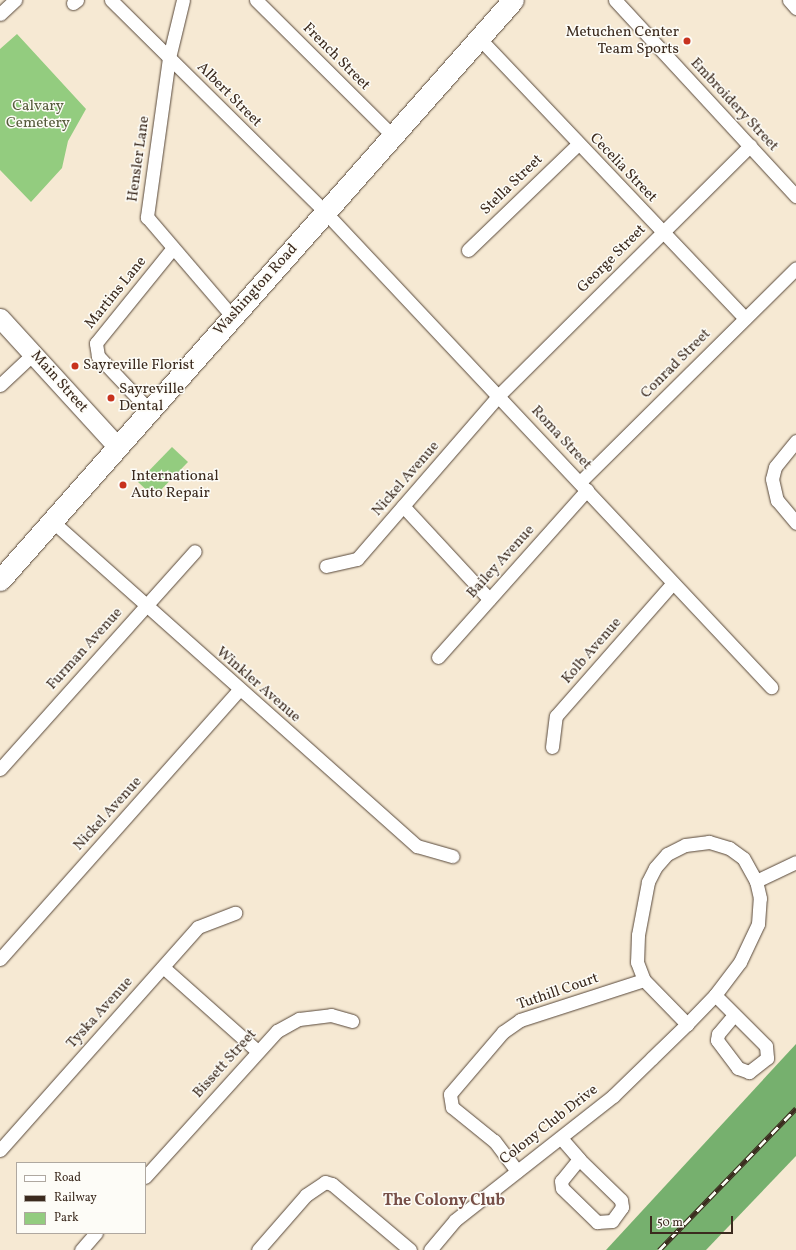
<!DOCTYPE html>
<html>
<head>
<meta charset="utf-8">
<style>
  body { margin:0 }
  #map { position:relative; width:796px; height:1250px; overflow:hidden; background:#f6e9d3; font-family:Vollkorn,serif }
  div>[style] { position:absolute }
  .green>* { inset:0; background:#93cc7f }
  .forest>* { inset:0; background:#76b06e }
  .roads { filter:drop-shadow(0 0 1px #574739) drop-shadow(0 0 1px #574739) }
  .minor>* { height:13px; margin:-6.5px; padding:0 6.5px; transform-origin:6.5px; border-radius:6.5px; background:#fff }
  .secondary>* { height:19px; margin:-9.5px; padding:0 9.5px; transform-origin:9.5px; border-radius:9.5px; background:#fff }
  .primary>* { height:21px; margin:-10.5px; padding:0 10.5px; transform-origin:10.5px; border-radius:10.5px; background:#fff }
  .rail>* { height:4.5px; margin-top:-2.25px; transform-origin:0; background:repeating-linear-gradient(90deg,#fdfcf7 0 9px,#3b2a1e 0 18px); box-sizing:border-box; border-block:1px solid #3b2a1e }
  .dots>* { width:11px; height:11px; translate:-50% -50%; box-sizing:border-box; border:2px solid #fdfcf7; border-radius:50% }
  span { translate:-50% -50%; white-space:nowrap; text-align:center; line-height:1.15; -webkit-text-stroke:3px #fdfcf7; paint-order:stroke }
  .poi-label { font-size:15px; color:#3b2a1e }
  .right { translate:-100% -50%; text-align:right }
  .left { translate:0 -50%; text-align:left }
  .street-label { font-size:15px; color:#3b2a1e }
  .park-label { font-size:15px; color:#555b3b }
  .neighbourhood-label { font-size:16px; color:#774f47; font-weight:700 }
  .legend { position:absolute; left:16px; top:1162px; width:130px; height:72px; box-sizing:border-box; background:#fdfcf7; border:1px solid #afa8a0; margin:0; padding:5px 7px; list-style:none; font-size:12px; color:#3b2a1e }
  .legend li { display:flex; align-items:center; gap:8px; height:20px }
  .legend b { width:20px; border:1px solid #afa8a0 }
  .scale { position:absolute; left:650px; top:1216px; width:83px; height:18px; box-sizing:border-box; border:2px solid #3b2a1e; border-top:0; padding-left:5px; font-size:12px; line-height:14px; white-space:nowrap; color:#3b2a1e; -webkit-text-stroke:3px #fdfcf7; paint-order:stroke }
</style>
</head>
<body>
<div id="map">
  <div class="green">
    <div style="clip-path:polygon(17px 34px,86px 109px,68px 141px,62px 168px,31px 202px,0 170px,0 49px)"></div>
    <div style="clip-path:polygon(172px 447px,188px 462px,154px 497px,138px 482px)"></div>
  </div>
  <div class="forest">
    <div style="clip-path:polygon(796px 1044px,796px 1156px,706px 1250px,606px 1250px)"></div>
  </div>
  <div class="roads">
    <div class="minor">
      <div style="left:111px;top:0;width:301px;rotate:44.7deg"></div>
      <div style="left:325px;top:212px;width:652px;rotate:46.8deg"></div>
      <div style="left:183px;top:0;width:60px;rotate:103.6deg"></div>
      <div style="left:169px;top:58px;width:161px;rotate:97.9deg"></div>
      <div style="left:147px;top:217px;width:130px;rotate:49.4deg"></div>
      <div style="left:256px;top:0;width:193px;rotate:44.8deg"></div>
      <div style="left:615px;top:0;width:267px;rotate:47.3deg"></div>
      <div style="left:789px;top:0;width:11px;rotate:49deg"></div>
      <div style="left:73px;top:3px;width:5px;rotate:-37deg"></div>
      <div style="left:0;top:14px;width:21px;rotate:-43deg"></div>
      <div style="left:480px;top:39px;width:385px;rotate:46.5deg"></div>
      <div style="left:468px;top:250px;width:153px;rotate:-43.9deg"></div>
      <div style="left:0;top:385px;width:45px;rotate:-43.2deg"></div>
      <div style="left:150px;top:411px;width:76px;rotate:-133.4deg"></div>
      <div style="left:98px;top:356px;width:13px;rotate:-99deg"></div>
      <div style="left:96px;top:343px;width:121px;rotate:-51deg"></div>
      <div style="left:796px;top:441px;width:33px;rotate:129deg"></div>
      <div style="left:775px;top:467px;width:12px;rotate:104deg"></div>
      <div style="left:772px;top:479px;width:22px;rotate:77deg"></div>
      <div style="left:777px;top:500px;width:30px;rotate:50deg"></div>
      <div style="left:580px;top:482px;width:304px;rotate:-44.7deg"></div>
      <div style="left:403px;top:506px;width:127px;rotate:47.2deg"></div>
      <div style="left:52px;top:521px;width:489px;rotate:41.7deg"></div>
      <div style="left:417px;top:846px;width:37px;rotate:16deg"></div>
      <div style="left:326px;top:566px;width:32px;rotate:-13deg"></div>
      <div style="left:357px;top:559px;width:217px;rotate:-49.1deg"></div>
      <div style="left:499px;top:395px;width:354px;rotate:-44.8deg"></div>
      <div style="left:438px;top:657px;width:224px;rotate:-48.3deg"></div>
      <div style="left:552px;top:747px;width:31px;rotate:-83deg"></div>
      <div style="left:556px;top:716px;width:177px;rotate:-48.7deg"></div>
      <div style="left:0;top:769px;width:292px;rotate:-48.2deg"></div>
      <div style="left:756px;top:881px;width:44px;rotate:-25.4deg"></div>
      <div style="left:0;top:959px;width:360px;rotate:-48.4deg"></div>
      <div style="left:163px;top:967px;width:125px;rotate:41.7deg"></div>
      <div style="left:715px;top:995px;width:72px;rotate:45deg"></div>
      <div style="left:766px;top:1046px;width:12px;rotate:85deg"></div>
      <div style="left:767px;top:1058px;width:23px;rotate:142deg"></div>
      <div style="left:749px;top:1072px;width:12px;rotate:-160deg"></div>
      <div style="left:738px;top:1068px;width:35px;rotate:-127deg"></div>
      <div style="left:717px;top:1040px;width:6px;rotate:-81deg"></div>
      <div style="left:718px;top:1034px;width:25px;rotate:-50deg"></div>
      <div style="left:561px;top:1138px;width:28px;rotate:49deg"></div>
      <div style="left:579px;top:1159px;width:28px;rotate:129deg"></div>
      <div style="left:561px;top:1181px;width:7px;rotate:82deg"></div>
      <div style="left:562px;top:1188px;width:49px;rotate:44.2deg"></div>
      <div style="left:597px;top:1222px;width:15px;rotate:-4deg"></div>
      <div style="left:612px;top:1221px;width:17px;rotate:-54deg"></div>
      <div style="left:622px;top:1207px;width:7px;rotate:-98deg"></div>
      <div style="left:621px;top:1200px;width:59px;rotate:-135.7deg"></div>
      <div style="left:0;top:1150px;width:298px;rotate:-48.4deg"></div>
      <div style="left:198px;top:927px;width:40px;rotate:-21deg"></div>
      <div style="left:517px;top:1171px;width:38px;rotate:-127deg"></div>
      <div style="left:494px;top:1141px;width:54px;rotate:-141deg"></div>
      <div style="left:452px;top:1107px;width:13px;rotate:-99deg"></div>
      <div style="left:450px;top:1094px;width:82px;rotate:-49.5deg"></div>
      <div style="left:503px;top:1032px;width:21px;rotate:-35deg"></div>
      <div style="left:520px;top:1020px;width:130px;rotate:-17.9deg"></div>
      <div style="left:145px;top:1177px;width:197px;rotate:-47.9deg"></div>
      <div style="left:277px;top:1031px;width:25px;rotate:-29deg"></div>
      <div style="left:299px;top:1019px;width:32px;rotate:-7deg"></div>
      <div style="left:331px;top:1015px;width:22px;rotate:16deg"></div>
      <div style="left:81px;top:1250px;width:23px;rotate:-49deg"></div>
      <div style="left:258px;top:1250px;width:73px;rotate:-48.9deg"></div>
      <div style="left:306px;top:1195px;width:23px;rotate:-34deg"></div>
      <div style="left:325px;top:1182px;width:7px;rotate:16deg"></div>
      <div style="left:332px;top:1184px;width:102px;rotate:40.2deg"></div>
      <div style="left:430px;top:1250px;width:39px;rotate:-50deg"></div>
      <div style="left:455px;top:1220px;width:201px;rotate:-38.1deg"></div>
      <div style="left:613px;top:1096px;width:54px;rotate:-44.3deg"></div>
      <div style="left:652px;top:1058px;width:49px;rotate:-44.2deg"></div>
      <div style="left:687px;top:1024px;width:40px;rotate:-46deg"></div>
      <div style="left:715px;top:995px;width:41px;rotate:-52.9deg"></div>
      <div style="left:740px;top:962px;width:42px;rotate:-64.7deg"></div>
      <div style="left:758px;top:924px;width:26px;rotate:-86deg"></div>
      <div style="left:760px;top:898px;width:17px;rotate:-103deg"></div>
      <div style="left:756px;top:881px;width:26px;rotate:-119deg"></div>
      <div style="left:743px;top:858px;width:17px;rotate:-144deg"></div>
      <div style="left:729px;top:848px;width:21px;rotate:-163deg"></div>
      <div style="left:709px;top:842px;width:24px;rotate:173deg"></div>
      <div style="left:685px;top:845px;width:20px;rotate:153deg"></div>
      <div style="left:667px;top:854px;width:18px;rotate:131deg"></div>
      <div style="left:655px;top:868px;width:16px;rotate:117deg"></div>
      <div style="left:648px;top:882px;width:54px;rotate:100.7deg"></div>
      <div style="left:638px;top:935px;width:27px;rotate:92deg"></div>
      <div style="left:637px;top:962px;width:19px;rotate:69deg"></div>
      <div style="left:644px;top:980px;width:62px;rotate:45.7deg"></div>
    </div>
    <div class="secondary">
      <div style="left:0;top:318px;width:173px;rotate:47.6deg"></div>
    </div>
    <div class="primary">
      <div style="left:0;top:580px;width:774px;rotate:-48.51deg"></div>
    </div>
  </div>
  <div class="rail">
    <div style="left:659px;top:1250px;width:197px;rotate:-46deg"></div>
  </div>
  <div class="dots">
    <div style="left:687px;top:41px;background:#c8321e"></div>
    <div style="left:75px;top:366px;background:#c8321e"></div>
    <div style="left:111px;top:398px;background:#c8321e"></div>
    <div style="left:123px;top:485px;background:#c8321e"></div>
  </div>
  <div class="poi-label">
    <span class="right" style="left:679px;top:41px">Metuchen Center<br>Team Sports</span>
    <span class="left" style="left:83px;top:366px">Sayreville Florist</span>
    <span class="left" style="left:119px;top:398px">Sayreville<br>Dental</span>
    <span class="left" style="left:131px;top:485px">International<br>Auto Repair</span>
  </div>
  <div class="street-label">
    <span style="left:336px;top:57px;rotate:45deg">French Street</span>
    <span style="left:229px;top:95px;rotate:45deg">Albert Street</span>
    <span style="left:734px;top:105px;rotate:47deg">Embroidery Street</span>
    <span style="left:139px;top:159px;rotate:-82deg">Hensler Lane</span>
    <span style="left:623px;top:168px;rotate:46deg">Cecelia Street</span>
    <span style="left:512px;top:185px;rotate:-44deg">Stella Street</span>
    <span style="left:612px;top:259px;rotate:-45deg">George Street</span>
    <span style="left:256px;top:290px;rotate:-48deg">Washington Road</span>
    <span style="left:116px;top:293px;rotate:-51deg">Martins Lane</span>
    <span style="left:676px;top:364px;rotate:-45deg">Conrad Street</span>
    <span style="left:59px;top:382px;rotate:48deg">Main Street</span>
    <span style="left:561px;top:438px;rotate:47deg">Roma Street</span>
    <span style="left:406px;top:479px;rotate:-49deg">Nickel Avenue</span>
    <span style="left:501px;top:562px;rotate:-48deg">Bailey Avenue</span>
    <span style="left:85px;top:649px;rotate:-48deg">Furman Avenue</span>
    <span style="left:592px;top:651px;rotate:-49deg">Kolb Avenue</span>
    <span style="left:258px;top:685px;rotate:41deg">Winkler Avenue</span>
    <span style="left:108px;top:814px;rotate:-48deg">Nickel Avenue</span>
    <span style="left:558px;top:992px;rotate:-19deg">Tuthill Court</span>
    <span style="left:100px;top:1013px;rotate:-48deg">Tyska Avenue</span>
    <span style="left:225px;top:1064px;rotate:-48deg">Bissett Street</span>
    <span style="left:549px;top:1125px;rotate:-38deg">Colony Club Drive</span>
  </div>
  <div class="park-label">
    <span style="left:38px;top:115px">Calvary<br>Cemetery</span>
  </div>
  <div class="neighbourhood-label">
    <span style="left:444px;top:1201px">The Colony Club</span>
  </div>
  <ul class="legend">
  <li><b style="height:5px;background:#fff"></b>Road</li>
  <li><b style="height:5px;background:#3b2a1e"></b>Railway</li>
  <li><b style="height:11px;background:#93cc7f"></b>Park</li>
  </ul>
  <div class="scale">50 m</div>
</div>
</body>
</html>
